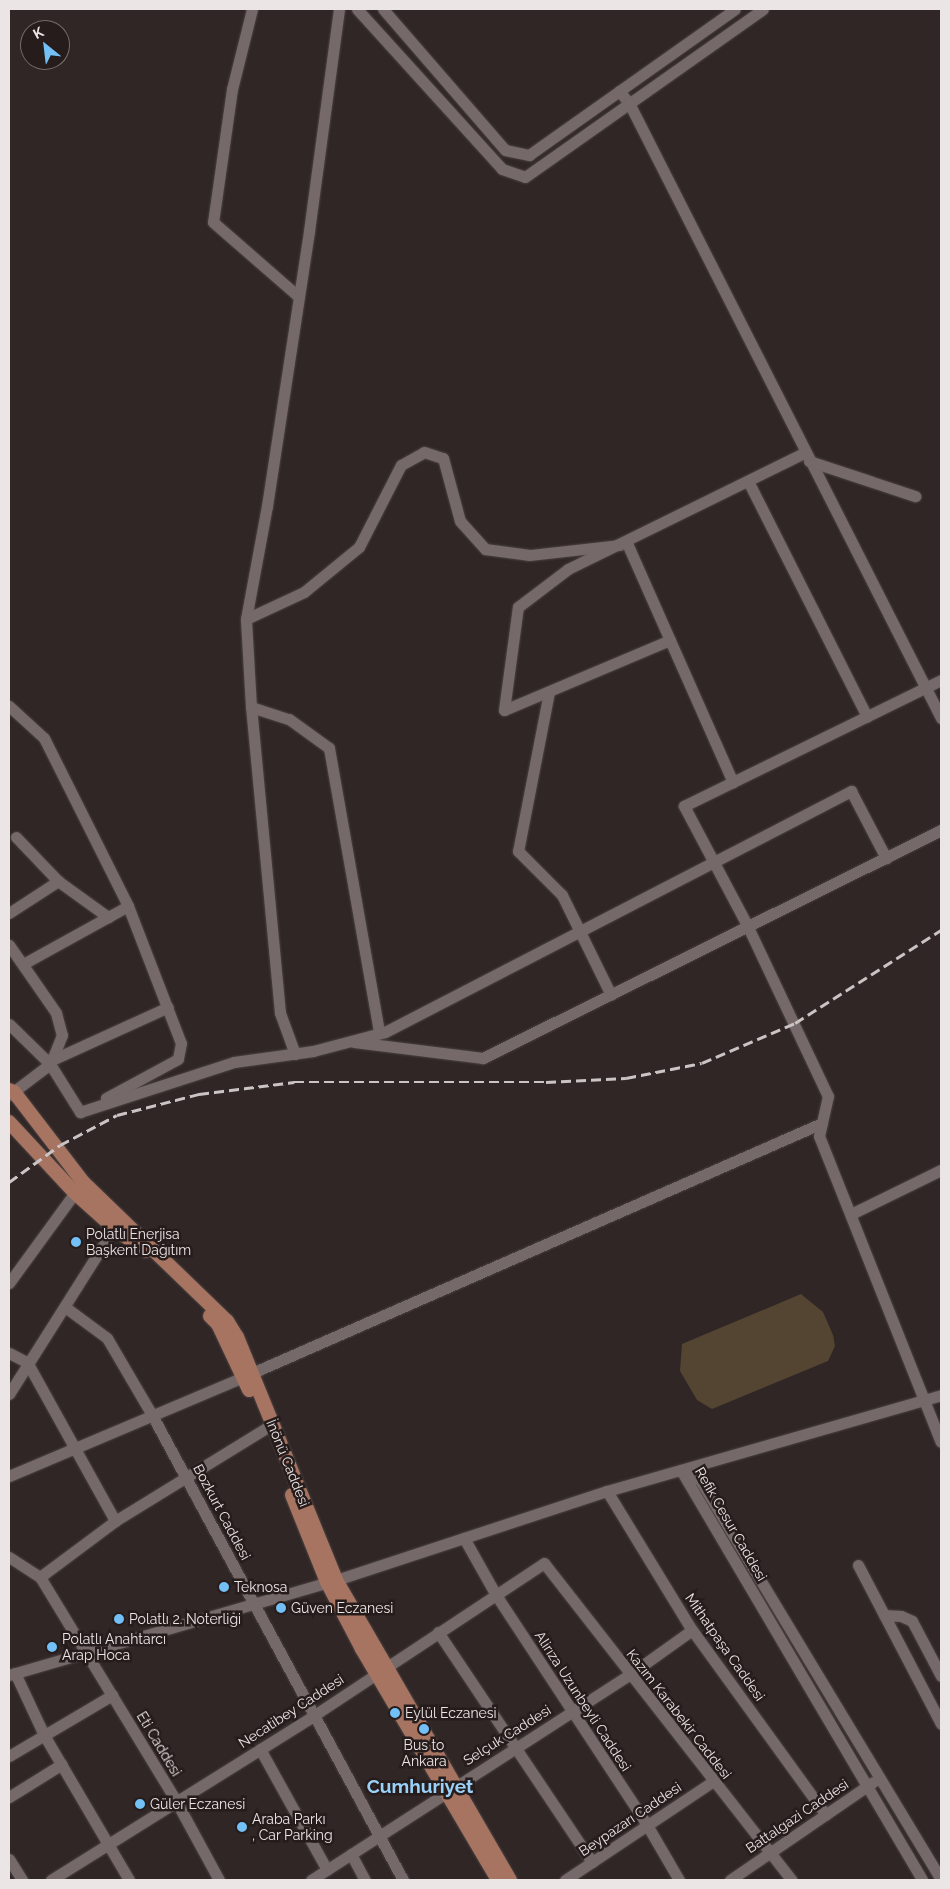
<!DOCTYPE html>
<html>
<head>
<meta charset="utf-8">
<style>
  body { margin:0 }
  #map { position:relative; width:950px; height:1889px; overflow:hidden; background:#302626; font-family:Raleway,sans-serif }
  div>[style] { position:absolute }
  .green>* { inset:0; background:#544432 }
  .roads { filter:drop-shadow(0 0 1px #4b4242) drop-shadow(0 0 1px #4b4242) }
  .minor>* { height:11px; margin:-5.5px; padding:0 5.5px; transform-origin:5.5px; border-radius:5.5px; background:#756969 }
  .major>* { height:14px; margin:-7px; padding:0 7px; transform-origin:7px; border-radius:7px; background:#a77461 }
  .rail>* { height:2.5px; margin-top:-1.25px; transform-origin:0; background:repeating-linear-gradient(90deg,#cbc4c4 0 10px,transparent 0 15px) }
  .dots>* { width:14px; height:14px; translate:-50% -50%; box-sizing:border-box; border:2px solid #261c1c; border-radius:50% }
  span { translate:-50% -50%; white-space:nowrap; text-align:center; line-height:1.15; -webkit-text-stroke:5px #261c1c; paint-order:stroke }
  .poi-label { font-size:14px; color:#ece5e5 }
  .left { translate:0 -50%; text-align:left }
  .street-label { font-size:14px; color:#ece5e5 }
  .district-label { font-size:19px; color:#9ad1f9; font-weight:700 }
  .frame { position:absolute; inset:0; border:10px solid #ece5e5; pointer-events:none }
  .north { position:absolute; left:20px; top:20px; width:50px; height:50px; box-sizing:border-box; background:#261c1c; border:1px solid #756c6c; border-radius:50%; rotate:331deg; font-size:14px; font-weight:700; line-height:20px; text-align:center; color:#ece5e5 }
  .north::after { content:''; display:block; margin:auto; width:18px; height:22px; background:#73c0f6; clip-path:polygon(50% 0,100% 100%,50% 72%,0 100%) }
</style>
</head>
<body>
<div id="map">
  <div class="green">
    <div style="clip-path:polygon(801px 1294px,823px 1312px,833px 1335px,835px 1346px,828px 1361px,712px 1409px,697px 1400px,680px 1371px,682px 1344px)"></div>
  </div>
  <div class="roads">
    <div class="minor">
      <div style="left:252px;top:9px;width:82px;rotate:104deg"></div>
      <div style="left:232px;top:89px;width:134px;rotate:98.1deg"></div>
      <div style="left:213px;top:222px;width:114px;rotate:41.1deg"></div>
      <div style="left:357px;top:9px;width:216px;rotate:47.8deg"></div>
      <div style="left:502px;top:169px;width:24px;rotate:19deg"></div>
      <div style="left:525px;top:177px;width:291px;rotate:-35.2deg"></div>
      <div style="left:383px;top:9px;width:186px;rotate:49.1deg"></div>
      <div style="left:505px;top:150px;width:25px;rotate:12deg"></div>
      <div style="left:529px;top:155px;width:252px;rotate:-35.3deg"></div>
      <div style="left:619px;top:91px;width:16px;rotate:50deg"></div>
      <div style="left:629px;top:103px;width:690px;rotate:63.1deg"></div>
      <div style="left:809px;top:461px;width:112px;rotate:18.3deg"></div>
      <div style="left:748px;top:481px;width:264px;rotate:63.2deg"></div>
      <div style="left:626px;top:541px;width:264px;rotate:66.1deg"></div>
      <div style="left:246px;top:619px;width:115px;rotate:-79.5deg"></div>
      <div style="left:267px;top:506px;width:278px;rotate:-81.3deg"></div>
      <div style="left:309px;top:231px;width:224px;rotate:-82.3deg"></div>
      <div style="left:670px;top:640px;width:180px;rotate:157.1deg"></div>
      <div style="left:504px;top:710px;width:104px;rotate:-82.3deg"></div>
      <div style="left:518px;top:607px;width:63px;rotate:-37.2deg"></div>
      <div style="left:568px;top:569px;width:263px;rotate:-26.2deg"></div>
      <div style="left:941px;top:680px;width:286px;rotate:153.9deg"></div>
      <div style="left:684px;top:806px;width:137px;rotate:62.1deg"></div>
      <div style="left:748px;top:927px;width:187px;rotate:64.7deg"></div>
      <div style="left:828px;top:1096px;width:41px;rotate:102.7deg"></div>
      <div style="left:819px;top:1136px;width:329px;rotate:68.3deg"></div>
      <div style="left:549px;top:692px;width:162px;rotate:101deg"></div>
      <div style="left:518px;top:851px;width:62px;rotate:45deg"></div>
      <div style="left:562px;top:895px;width:111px;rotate:63.9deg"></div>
      <div style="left:9px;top:706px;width:47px;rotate:42.4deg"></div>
      <div style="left:44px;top:738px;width:188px;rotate:63.4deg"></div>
      <div style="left:128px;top:906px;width:147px;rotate:68.9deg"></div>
      <div style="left:181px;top:1043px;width:16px;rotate:101deg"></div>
      <div style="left:178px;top:1059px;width:82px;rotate:151.6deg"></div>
      <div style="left:251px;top:707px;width:40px;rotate:18deg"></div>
      <div style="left:289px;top:719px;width:49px;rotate:35.9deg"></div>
      <div style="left:329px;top:748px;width:287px;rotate:80deg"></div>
      <div style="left:16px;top:837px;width:61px;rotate:46.3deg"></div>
      <div style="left:58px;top:881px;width:62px;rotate:35.8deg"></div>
      <div style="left:9px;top:913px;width:59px;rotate:-33.1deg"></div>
      <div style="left:9px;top:945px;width:83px;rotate:55.3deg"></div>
      <div style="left:56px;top:1013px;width:23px;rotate:75deg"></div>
      <div style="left:62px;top:1035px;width:31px;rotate:112deg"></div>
      <div style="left:50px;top:1064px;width:51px;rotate:142.9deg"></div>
      <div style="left:23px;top:964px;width:120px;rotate:-28.9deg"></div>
      <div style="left:9px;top:1024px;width:57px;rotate:44.3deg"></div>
      <div style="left:50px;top:1064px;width:57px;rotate:58deg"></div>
      <div style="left:80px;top:1112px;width:162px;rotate:-18deg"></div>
      <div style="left:234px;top:1062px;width:80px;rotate:-7.9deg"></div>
      <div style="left:313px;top:1051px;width:74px;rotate:-14.8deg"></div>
      <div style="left:385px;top:1032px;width:525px;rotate:-27.35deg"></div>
      <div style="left:851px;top:791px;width:76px;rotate:62.4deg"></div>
      <div style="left:354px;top:1042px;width:130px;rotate:7.1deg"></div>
      <div style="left:483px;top:1058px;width:512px;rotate:-26.46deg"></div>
      <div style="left:295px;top:1054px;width:44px;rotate:-110.1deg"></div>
      <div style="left:280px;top:1013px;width:307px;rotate:-95.4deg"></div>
      <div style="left:251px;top:707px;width:88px;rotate:-93.3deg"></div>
      <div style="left:246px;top:619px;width:64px;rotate:-25deg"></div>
      <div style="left:304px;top:592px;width:71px;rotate:-39.3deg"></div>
      <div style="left:359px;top:547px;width:92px;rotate:-62.9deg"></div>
      <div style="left:401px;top:465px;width:26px;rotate:-29deg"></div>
      <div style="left:424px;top:452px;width:20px;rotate:18deg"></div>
      <div style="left:443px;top:458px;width:65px;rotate:74.9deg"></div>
      <div style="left:460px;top:521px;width:38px;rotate:48deg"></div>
      <div style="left:485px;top:549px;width:45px;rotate:7.6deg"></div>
      <div style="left:530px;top:555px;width:90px;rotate:-6.4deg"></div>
      <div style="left:54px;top:1059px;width:125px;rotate:-24.5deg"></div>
      <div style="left:851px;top:1214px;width:100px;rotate:-26.1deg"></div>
      <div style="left:9px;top:1283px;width:119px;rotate:-53.9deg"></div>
      <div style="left:65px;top:1307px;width:52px;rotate:36.4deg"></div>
      <div style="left:107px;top:1338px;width:89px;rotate:59.7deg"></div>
      <div style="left:152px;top:1415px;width:528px;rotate:61.64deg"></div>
      <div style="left:9px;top:1353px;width:20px;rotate:27deg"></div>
      <div style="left:27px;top:1362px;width:182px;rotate:61deg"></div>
      <div style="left:252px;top:1373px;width:622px;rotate:-23.68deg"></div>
      <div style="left:9px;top:1394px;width:196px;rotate:-57.7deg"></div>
      <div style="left:681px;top:1470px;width:21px;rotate:28deg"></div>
      <div style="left:700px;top:1480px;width:467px;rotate:58.9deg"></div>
      <div style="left:682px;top:1472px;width:473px;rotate:59.5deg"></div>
      <div style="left:9px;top:1476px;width:254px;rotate:-22.9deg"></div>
      <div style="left:607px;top:1491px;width:163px;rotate:58.6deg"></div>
      <div style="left:692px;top:1630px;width:228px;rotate:54.1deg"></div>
      <div style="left:464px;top:1538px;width:65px;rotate:60.7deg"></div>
      <div style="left:496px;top:1595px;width:275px;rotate:56.7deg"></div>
      <div style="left:647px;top:1825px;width:64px;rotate:59.8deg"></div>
      <div style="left:9px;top:1557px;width:37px;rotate:33deg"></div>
      <div style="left:40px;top:1577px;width:262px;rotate:58.7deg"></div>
      <div style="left:176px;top:1801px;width:90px;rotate:61.4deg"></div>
      <div style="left:858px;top:1565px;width:179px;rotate:62.4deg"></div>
      <div style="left:40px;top:1577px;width:94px;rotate:-36.7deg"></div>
      <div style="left:115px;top:1521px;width:177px;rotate:-31.6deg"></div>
      <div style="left:884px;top:1615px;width:17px;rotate:3deg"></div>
      <div style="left:901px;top:1616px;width:12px;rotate:24deg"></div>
      <div style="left:912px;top:1621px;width:62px;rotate:62.2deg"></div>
      <div style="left:438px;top:1632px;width:277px;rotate:56.2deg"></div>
      <div style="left:15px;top:1673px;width:68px;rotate:64.9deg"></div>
      <div style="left:44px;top:1735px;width:168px;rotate:59.6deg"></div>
      <div style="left:9px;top:1675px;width:341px;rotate:-16.2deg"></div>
      <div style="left:336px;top:1580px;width:285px;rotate:-18.2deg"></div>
      <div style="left:607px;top:1491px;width:348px;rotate:-16deg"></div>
      <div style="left:260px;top:1749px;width:138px;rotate:61deg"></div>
      <div style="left:9px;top:1756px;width:120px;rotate:-30.6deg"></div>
      <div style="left:9px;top:1797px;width:62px;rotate:-31.9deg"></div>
      <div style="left:351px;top:1854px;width:30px;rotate:62deg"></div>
      <div style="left:9px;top:1859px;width:25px;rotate:58deg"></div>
      <div style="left:51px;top:1880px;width:309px;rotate:-32deg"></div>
      <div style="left:313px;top:1716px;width:277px;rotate:-33.5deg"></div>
      <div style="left:544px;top:1563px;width:402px;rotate:52deg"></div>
      <div style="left:311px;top:1880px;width:378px;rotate:-32.8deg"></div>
      <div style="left:629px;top:1675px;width:77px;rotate:-35.5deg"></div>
      <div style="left:565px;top:1880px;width:177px;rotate:-33.7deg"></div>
      <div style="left:730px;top:1880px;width:173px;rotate:-34.4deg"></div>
    </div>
    <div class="major">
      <div style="left:9px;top:1090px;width:5px;rotate:22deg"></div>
      <div style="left:14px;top:1092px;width:113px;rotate:52.5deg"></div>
      <div style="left:83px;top:1182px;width:200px;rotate:44deg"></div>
      <div style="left:227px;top:1321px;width:19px;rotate:58deg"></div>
      <div style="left:237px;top:1337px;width:262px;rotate:67.8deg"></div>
      <div style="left:336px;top:1580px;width:347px;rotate:59.9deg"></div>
      <div style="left:9px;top:1122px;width:96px;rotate:47.1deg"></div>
      <div style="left:74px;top:1192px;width:54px;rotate:42deg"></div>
      <div style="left:114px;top:1228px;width:39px;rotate:36deg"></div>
      <div style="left:210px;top:1316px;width:11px;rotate:45deg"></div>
      <div style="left:218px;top:1324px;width:73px;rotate:64.8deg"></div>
      <div style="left:292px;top:1495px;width:94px;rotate:68.1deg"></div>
      <div style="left:327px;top:1582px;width:76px;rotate:62.4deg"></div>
      <div style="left:362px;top:1649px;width:268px;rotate:59.5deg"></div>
    </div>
  </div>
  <div class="rail">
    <div style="left:9px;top:1182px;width:63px;rotate:-36deg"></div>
    <div style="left:60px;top:1145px;width:64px;rotate:-27.8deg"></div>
    <div style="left:117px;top:1115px;width:85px;rotate:-14.4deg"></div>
    <div style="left:199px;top:1094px;width:96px;rotate:-7.2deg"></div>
    <div style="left:294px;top:1082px;width:252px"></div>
    <div style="left:546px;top:1082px;width:80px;rotate:-2.9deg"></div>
    <div style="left:626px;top:1078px;width:77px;rotate:-11.2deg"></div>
    <div style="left:702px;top:1063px;width:101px;rotate:-23.3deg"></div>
    <div style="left:795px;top:1023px;width:173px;rotate:-32.5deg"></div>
  </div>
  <div class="dots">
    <div style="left:76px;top:1242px;background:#73c0f6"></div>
    <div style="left:224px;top:1587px;background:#73c0f6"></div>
    <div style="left:281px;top:1608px;background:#73c0f6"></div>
    <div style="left:119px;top:1619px;background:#73c0f6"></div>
    <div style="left:52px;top:1647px;background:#73c0f6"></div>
    <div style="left:395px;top:1713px;background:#73c0f6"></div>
    <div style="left:424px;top:1729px;background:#73c0f6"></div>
    <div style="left:140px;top:1804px;background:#73c0f6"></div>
    <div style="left:242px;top:1827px;background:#73c0f6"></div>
  </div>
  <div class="poi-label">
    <span class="left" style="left:86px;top:1242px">Polatlı Enerjisa<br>Başkent Dağıtım</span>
    <span class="left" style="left:234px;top:1587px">Teknosa</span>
    <span class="left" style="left:291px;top:1608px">Güven Eczanesi</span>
    <span class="left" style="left:129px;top:1619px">Polatlı 2. Noterliği</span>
    <span class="left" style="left:62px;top:1647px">Polatlı Anahtarcı<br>Arap Hoca</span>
    <span class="left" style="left:405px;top:1713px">Eylül Eczanesi</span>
    <span style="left:424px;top:1753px">Bus to<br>Ankara</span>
    <span class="left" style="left:150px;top:1804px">Güler Eczanesi</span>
    <span class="left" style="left:252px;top:1827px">Araba Parkı<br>, Car Parking</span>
  </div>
  <div class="street-label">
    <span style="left:288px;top:1463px;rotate:68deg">İnönü Caddesi</span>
    <span style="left:222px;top:1512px;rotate:62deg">Bozkurt Caddesi</span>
    <span style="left:731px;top:1524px;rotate:60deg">Refik Cesur Caddesi</span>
    <span style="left:725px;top:1647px;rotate:55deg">Mithatpaşa Caddesi</span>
    <span style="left:583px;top:1701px;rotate:57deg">Alirıza Uzunbeyli Caddesi</span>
    <span style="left:291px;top:1711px;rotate:-33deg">Necatibey Caddesi</span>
    <span style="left:679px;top:1714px;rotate:52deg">Kazım Karabekir Caddesi</span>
    <span style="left:507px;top:1735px;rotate:-32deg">Selçuk Caddesi</span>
    <span style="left:159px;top:1744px;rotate:59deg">Eti Caddesi</span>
    <span style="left:797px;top:1816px;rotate:-34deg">Battalgazi Caddesi</span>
    <span style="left:630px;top:1819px;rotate:-34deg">Beypazarı Caddesi</span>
  </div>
  <div class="district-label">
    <span style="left:420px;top:1787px">Cumhuriyet</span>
  </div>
  <div class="frame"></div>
  <div class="north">K</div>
</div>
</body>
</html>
